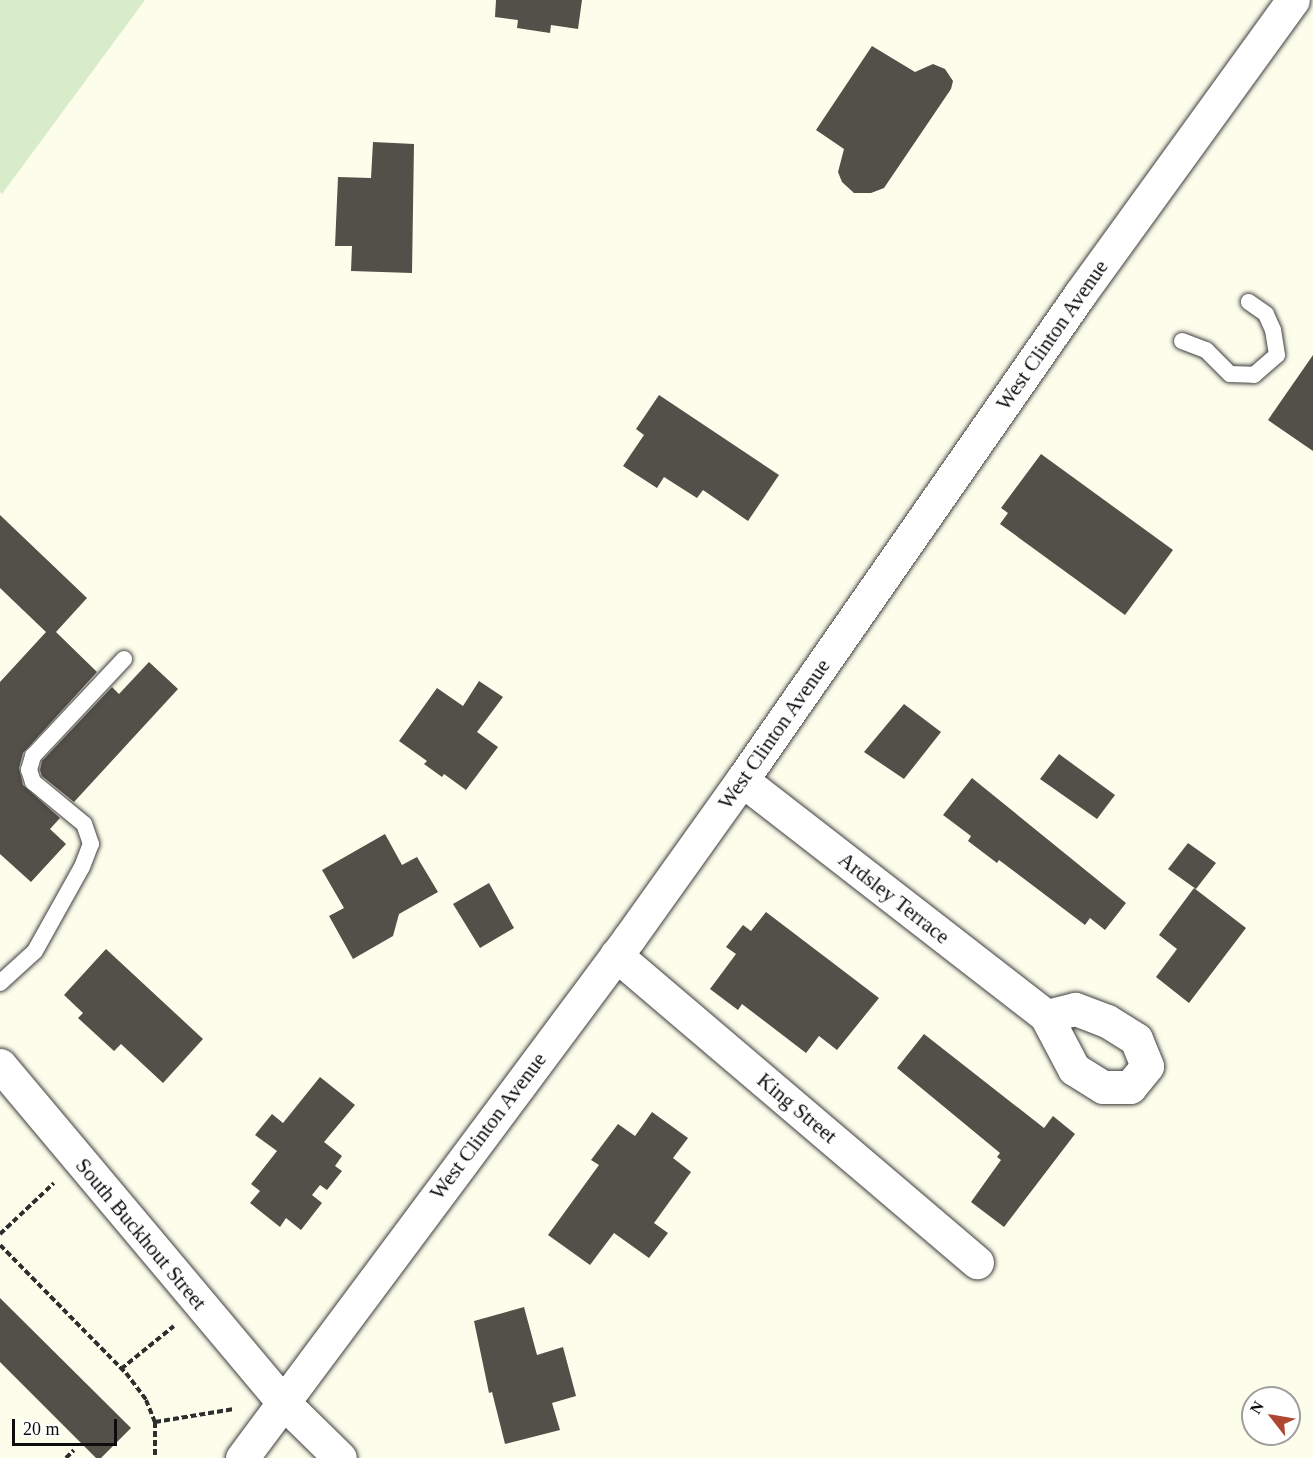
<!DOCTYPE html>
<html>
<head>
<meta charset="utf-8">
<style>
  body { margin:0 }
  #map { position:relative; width:1313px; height:1458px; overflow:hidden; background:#fdfdec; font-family:Georgia,serif }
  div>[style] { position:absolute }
  .pitch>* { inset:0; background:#d9ecca }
  .building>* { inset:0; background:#534f49 }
  .path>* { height:4px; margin-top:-2px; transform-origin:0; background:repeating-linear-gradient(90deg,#2e2e2e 0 6px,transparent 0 9px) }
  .roads { filter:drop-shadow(0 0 2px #3f3f3f) drop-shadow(0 0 2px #3f3f3f) }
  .service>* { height:16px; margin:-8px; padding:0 8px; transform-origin:8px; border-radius:8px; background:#fff }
  .minor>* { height:33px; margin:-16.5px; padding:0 16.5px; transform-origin:16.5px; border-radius:16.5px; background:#fff }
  span { translate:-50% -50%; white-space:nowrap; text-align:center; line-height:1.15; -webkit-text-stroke:6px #fff; paint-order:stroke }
  .street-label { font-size:21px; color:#0c0c0c }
  .north { position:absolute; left:1241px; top:1386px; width:60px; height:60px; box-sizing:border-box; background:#fff; border:2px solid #9e9e9e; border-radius:50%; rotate:301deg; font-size:16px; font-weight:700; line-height:24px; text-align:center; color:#0c0c0c }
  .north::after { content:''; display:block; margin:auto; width:21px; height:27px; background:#ae4632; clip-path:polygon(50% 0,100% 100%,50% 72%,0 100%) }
  .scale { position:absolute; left:12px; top:1419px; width:105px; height:27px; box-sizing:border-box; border:3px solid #0c0c0c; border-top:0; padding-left:8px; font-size:18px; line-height:21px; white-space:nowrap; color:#0c0c0c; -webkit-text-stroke:4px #fff; paint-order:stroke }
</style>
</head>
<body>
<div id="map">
  <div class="pitch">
    <div style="clip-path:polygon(0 0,145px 0,2px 194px,0 192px)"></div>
  </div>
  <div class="building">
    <div style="clip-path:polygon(496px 0,582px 0,578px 29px,551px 25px,550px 33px,517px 28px,518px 20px,495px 17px)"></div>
    <div style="clip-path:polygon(872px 46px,915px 72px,933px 64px,945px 69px,953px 81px,951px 89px,884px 188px,871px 193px,854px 193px,842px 182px,838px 172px,844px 149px,816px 130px)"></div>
    <div style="clip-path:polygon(373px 142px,414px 144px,412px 273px,351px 271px,352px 246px,335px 246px,338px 177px,371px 178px)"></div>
    <div style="clip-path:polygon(1313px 355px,1313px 451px,1268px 420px)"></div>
    <div style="clip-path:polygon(659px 395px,779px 475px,748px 521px,703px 490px,697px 498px,664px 477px,657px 488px,623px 466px,644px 435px,636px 429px)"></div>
    <div style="clip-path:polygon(1041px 454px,1173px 550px,1125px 615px,1000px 524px,1008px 513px,1001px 508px)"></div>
    <div style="clip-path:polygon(0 515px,87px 598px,56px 632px,97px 672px,23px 753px,19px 768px,23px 785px,60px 818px,50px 829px,66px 844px,31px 882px,0 854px,0 682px,46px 632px,0 588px)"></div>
    <div style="clip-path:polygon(149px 662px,178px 689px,74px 802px,42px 776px,40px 770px,42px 761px,112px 687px,119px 694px)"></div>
    <div style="clip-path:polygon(479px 681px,503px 697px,477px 732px,498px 747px,466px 790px,444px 774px,442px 777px,424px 764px,427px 761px,399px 741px,437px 688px,463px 706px)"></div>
    <div style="clip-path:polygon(904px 704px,941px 732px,904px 779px,864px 752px)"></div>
    <div style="clip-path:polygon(1059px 754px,1115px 795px,1097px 819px,1040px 779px)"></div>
    <div style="clip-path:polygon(972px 778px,1126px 903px,1105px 930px,1090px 918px,1085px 925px,999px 860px,997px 863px,968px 841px,971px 836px,943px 815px)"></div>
    <div style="clip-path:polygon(385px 834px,402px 865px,417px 857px,438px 892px,399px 914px,393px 936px,353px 959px,329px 916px,344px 908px,322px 870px)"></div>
    <div style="clip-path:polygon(1188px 843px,1216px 863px,1196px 889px,1168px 869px)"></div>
    <div style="clip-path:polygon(489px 883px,514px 928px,480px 948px,453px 904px)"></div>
    <div style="clip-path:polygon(1194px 888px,1246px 928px,1189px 1003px,1156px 977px,1177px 949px,1159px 935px)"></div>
    <div style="clip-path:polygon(766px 912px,879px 998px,837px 1050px,819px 1036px,806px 1053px,742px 1004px,738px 1010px,710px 989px,736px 954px,726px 947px,743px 925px,751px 931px)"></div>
    <div style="clip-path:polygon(106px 949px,203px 1039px,163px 1083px,121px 1044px,114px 1051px,78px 1018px,83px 1013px,64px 995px)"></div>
    <div style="clip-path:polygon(924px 1034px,1044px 1128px,1053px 1116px,1075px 1134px,1004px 1227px,971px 1202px,1001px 1160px,997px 1157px,1000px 1153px,897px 1068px)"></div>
    <div style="clip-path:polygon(320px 1077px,355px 1105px,324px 1142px,342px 1156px,335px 1166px,342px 1171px,327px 1190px,320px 1185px,312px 1195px,322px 1203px,301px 1230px,286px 1218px,280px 1227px,250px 1203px,260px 1191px,251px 1184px,277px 1151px,255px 1135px,272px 1114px,283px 1123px)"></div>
    <div style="clip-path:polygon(652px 1112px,688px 1138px,673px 1158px,691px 1172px,654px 1223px,668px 1233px,649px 1258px,614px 1233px,590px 1265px,548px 1235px,599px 1165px,591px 1160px,618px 1124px,635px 1136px)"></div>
    <div style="clip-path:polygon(0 1298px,131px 1428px,101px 1458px,96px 1458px,0 1362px)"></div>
    <div style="clip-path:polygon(524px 1307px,537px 1355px,563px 1347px,576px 1396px,552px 1403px,560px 1430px,505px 1444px,492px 1392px,489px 1393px,474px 1321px)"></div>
  </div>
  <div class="path">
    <div style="left:0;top:1234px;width:74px;rotate:-43.4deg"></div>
    <div style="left:0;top:1245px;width:180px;rotate:45.5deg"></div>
    <div style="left:126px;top:1373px;width:34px;rotate:53deg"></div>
    <div style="left:146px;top:1400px;width:24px;rotate:68deg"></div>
    <div style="left:155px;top:1422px;width:36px;rotate:90deg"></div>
    <div style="left:121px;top:1369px;width:68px;rotate:-39.1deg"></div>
    <div style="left:155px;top:1422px;width:80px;rotate:-9.3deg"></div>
    <div style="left:66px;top:1458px;width:11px;rotate:-45deg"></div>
  </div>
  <div class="roads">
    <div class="service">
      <div style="left:1182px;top:341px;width:26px;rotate:21deg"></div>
      <div style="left:1206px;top:350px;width:34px;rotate:45deg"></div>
      <div style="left:1230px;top:374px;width:24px;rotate:2deg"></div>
      <div style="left:1254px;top:375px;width:30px;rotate:-41deg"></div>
      <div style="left:1277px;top:355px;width:25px;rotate:-99deg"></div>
      <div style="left:1273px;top:330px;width:17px;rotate:-114deg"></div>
      <div style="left:1266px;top:314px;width:21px;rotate:-145deg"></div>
      <div style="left:0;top:983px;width:47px;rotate:-42.4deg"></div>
      <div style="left:35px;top:951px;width:96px;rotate:-60.8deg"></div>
      <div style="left:82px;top:867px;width:25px;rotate:-69deg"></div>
      <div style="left:91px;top:844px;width:21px;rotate:-109deg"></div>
      <div style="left:84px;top:824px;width:66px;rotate:-140.5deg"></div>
      <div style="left:33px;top:782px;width:13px;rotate:-108deg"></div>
      <div style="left:29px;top:770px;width:15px;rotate:-74deg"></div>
      <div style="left:33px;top:756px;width:133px;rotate:-46.8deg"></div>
    </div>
    <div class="minor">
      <div style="left:742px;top:780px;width:385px;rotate:37.8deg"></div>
      <div style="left:1046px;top:1016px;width:60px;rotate:62.2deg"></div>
      <div style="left:1074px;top:1069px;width:34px;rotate:32deg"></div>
      <div style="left:1103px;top:1087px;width:27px"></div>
      <div style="left:1130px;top:1087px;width:27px;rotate:-51deg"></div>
      <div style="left:1147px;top:1066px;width:29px;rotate:-112deg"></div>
      <div style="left:1136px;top:1039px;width:34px;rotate:-148deg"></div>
      <div style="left:1107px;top:1021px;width:34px;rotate:-159deg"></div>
      <div style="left:1075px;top:1009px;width:30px;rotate:166deg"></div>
      <div style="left:616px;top:955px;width:474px;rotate:40.4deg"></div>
      <div style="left:0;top:1065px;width:439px;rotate:50deg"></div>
      <div style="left:282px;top:1401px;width:81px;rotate:44.5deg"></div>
      <div style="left:242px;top:1458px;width:650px;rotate:-53.32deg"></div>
      <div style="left:630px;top:937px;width:193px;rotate:-54.5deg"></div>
      <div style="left:742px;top:780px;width:592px;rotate:-55.18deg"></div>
      <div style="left:1080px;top:294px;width:363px;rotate:-54.1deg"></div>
    </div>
  </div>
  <div class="street-label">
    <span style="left:1052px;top:335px;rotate:-55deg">West Clinton Avenue</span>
    <span style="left:774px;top:734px;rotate:-55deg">West Clinton Avenue</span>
    <span style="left:894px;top:898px;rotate:38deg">Ardsley Terrace</span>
    <span style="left:797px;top:1108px;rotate:40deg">King Street</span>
    <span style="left:488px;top:1126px;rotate:-53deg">West Clinton Avenue</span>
    <span style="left:141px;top:1234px;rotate:50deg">South Buckhout Street</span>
  </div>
  <div class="north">N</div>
  <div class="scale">20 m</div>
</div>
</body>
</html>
